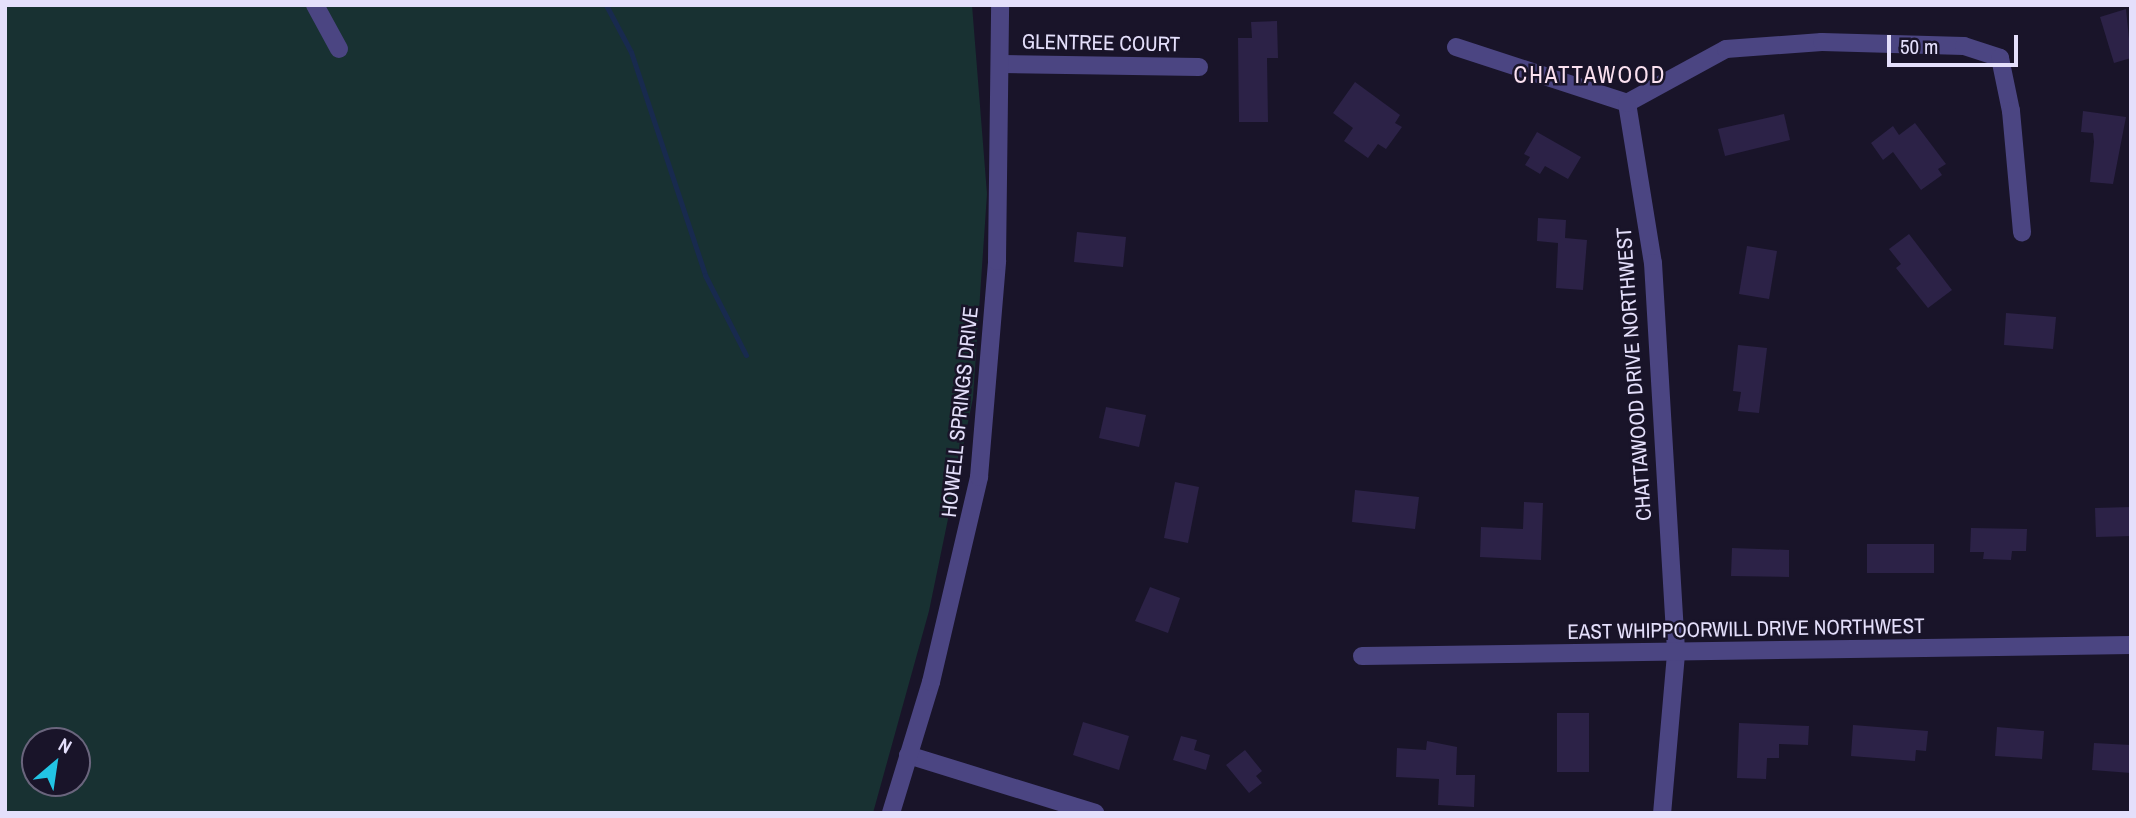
<!DOCTYPE html>
<html>
<head>
<meta charset="utf-8">
<style>
  body { margin:0 }
  #map { position:relative; width:2136px; height:818px; overflow:hidden; background:#191429; font-family:"Archivo Narrow",sans-serif }
  div>[style] { position:absolute }
  .green>* { inset:0; background:#183132 }
  .stream>* { height:5px; margin:-2.5px; padding:0 2.5px; transform-origin:2.5px; border-radius:2.5px; background:#182a4e }
  .building>* { inset:0; background:#2c2247 }
  .minor>* { height:18px; margin:-9px; padding:0 9px; transform-origin:9px; border-radius:9px; background:#4b4582 }
  span { translate:-50% -50%; white-space:nowrap; text-align:center; line-height:1.15; -webkit-text-stroke:5px #191429; paint-order:stroke }
  .street-label { font-size:21px; color:#e4dffb }
  .neighbourhood-label { font-size:23px; color:#fbe1f0; letter-spacing:2px }
  .frame { position:absolute; inset:0; border:7px solid #e4dffb; pointer-events:none }
  .north { position:absolute; left:21px; top:727px; width:70px; height:70px; box-sizing:border-box; background:#191429; border:2px solid #6a657d; border-radius:50%; rotate:29deg; font-size:19px; font-weight:700; line-height:28px; text-align:center; color:#e4dffb }
  .north::after { content:''; display:block; margin:auto; width:24px; height:32px; background:#22c5e4; clip-path:polygon(50% 0,100% 100%,50% 72%,0 100%) }
  .scale { position:absolute; left:1887px; top:35px; width:131px; height:32px; box-sizing:border-box; border:4px solid #e4dffb; border-top:0; padding-left:9px; font-size:21px; line-height:24px; white-space:nowrap; color:#e4dffb; -webkit-text-stroke:5px #191429; paint-order:stroke }
</style>
</head>
<body>
<div id="map">
  <div class="green">
    <div style="clip-path:polygon(evenodd,5px 5px,972px 5px,987px 194px,973px 398px,929px 611px,873px 813px,5px 813px,5px 5px,35px 741px,77px 741px,77px 783px,35px 783px,35px 741px)"></div>
  </div>
  <div class="stream">
    <div style="left:606px;top:5px;width:53px;rotate:62deg"></div>
    <div style="left:631px;top:52px;width:235px;rotate:71.6deg"></div>
    <div style="left:705px;top:275px;width:90px;rotate:62.9deg"></div>
  </div>
  <div class="building">
    <div style="clip-path:polygon(2126px 9px,2131px 58px,2114px 63px,2100px 17px)"></div>
    <div style="clip-path:polygon(1277px 21px,1278px 58px,1267px 58px,1268px 122px,1239px 122px,1238px 38px,1252px 38px,1251px 22px)"></div>
    <div style="clip-path:polygon(1355px 82px,1400px 115px,1395px 123px,1402px 127px,1386px 149px,1378px 144px,1368px 158px,1344px 141px,1353px 128px,1333px 113px)"></div>
    <div style="clip-path:polygon(2083px 111px,2126px 117px,2113px 184px,2090px 182px,2094px 142px,2093px 133px,2081px 132px)"></div>
    <div style="clip-path:polygon(1784px 114px,1790px 140px,1725px 156px,1718px 129px)"></div>
    <div style="clip-path:polygon(1915px 123px,1946px 164px,1938px 169px,1942px 175px,1921px 190px,1893px 152px,1883px 160px,1871px 143px,1893px 126px,1899px 135px)"></div>
    <div style="clip-path:polygon(1537px 132px,1581px 157px,1568px 179px,1545px 166px,1540px 174px,1525px 165px,1530px 157px,1524px 154px)"></div>
    <div style="clip-path:polygon(1538px 218px,1566px 220px,1565px 238px,1587px 240px,1583px 290px,1556px 288px,1558px 243px,1537px 241px)"></div>
    <div style="clip-path:polygon(1077px 232px,1126px 237px,1123px 267px,1074px 262px)"></div>
    <div style="clip-path:polygon(1909px 234px,1952px 290px,1928px 308px,1896px 268px,1901px 264px,1889px 249px)"></div>
    <div style="clip-path:polygon(1747px 246px,1777px 251px,1769px 299px,1739px 294px)"></div>
    <div style="clip-path:polygon(2006px 313px,2056px 317px,2053px 349px,2004px 345px)"></div>
    <div style="clip-path:polygon(1738px 345px,1767px 348px,1759px 413px,1738px 411px,1741px 392px,1733px 391px)"></div>
    <div style="clip-path:polygon(1106px 407px,1146px 415px,1139px 447px,1099px 438px)"></div>
    <div style="clip-path:polygon(1175px 482px,1199px 487px,1188px 543px,1164px 538px)"></div>
    <div style="clip-path:polygon(1355px 490px,1419px 497px,1415px 529px,1352px 522px)"></div>
    <div style="clip-path:polygon(1524px 502px,1543px 503px,1541px 560px,1480px 557px,1481px 527px,1523px 529px)"></div>
    <div style="clip-path:polygon(2131px 507px,2131px 536px,2096px 537px,2095px 508px)"></div>
    <div style="clip-path:polygon(1971px 528px,2027px 529px,2026px 551px,2012px 551px,2011px 560px,1983px 559px,1984px 552px,1970px 552px)"></div>
    <div style="clip-path:polygon(1867px 544px,1934px 544px,1934px 573px,1867px 573px)"></div>
    <div style="clip-path:polygon(1732px 548px,1789px 550px,1789px 577px,1731px 576px)"></div>
    <div style="clip-path:polygon(1150px 587px,1180px 598px,1168px 633px,1135px 621px)"></div>
    <div style="clip-path:polygon(1557px 713px,1589px 713px,1589px 772px,1557px 772px)"></div>
    <div style="clip-path:polygon(1083px 722px,1129px 736px,1119px 770px,1073px 755px)"></div>
    <div style="clip-path:polygon(1739px 723px,1809px 726px,1808px 745px,1779px 744px,1779px 758px,1767px 758px,1766px 779px,1737px 778px)"></div>
    <div style="clip-path:polygon(1853px 725px,1928px 731px,1926px 751px,1916px 750px,1915px 761px,1851px 756px)"></div>
    <div style="clip-path:polygon(1997px 727px,2044px 731px,2042px 759px,1995px 756px)"></div>
    <div style="clip-path:polygon(1181px 736px,1197px 740px,1194px 750px,1210px 755px,1206px 770px,1173px 760px)"></div>
    <div style="clip-path:polygon(1427px 741px,1457px 747px,1456px 775px,1475px 775px,1474px 807px,1438px 805px,1439px 779px,1396px 777px,1397px 748px,1426px 750px)"></div>
    <div style="clip-path:polygon(2094px 743px,2131px 745px,2131px 773px,2092px 770px)"></div>
    <div style="clip-path:polygon(1245px 750px,1262px 771px,1256px 776px,1262px 783px,1249px 793px,1226px 765px)"></div>
  </div>
  <div class="minor">
    <div style="left:315px;top:5px;width:50px;rotate:61.4deg"></div>
    <div style="left:1456px;top:47px;width:180px;rotate:18.1deg"></div>
    <div style="left:1003px;top:64px;width:196px;rotate:0.9deg"></div>
    <div style="left:1627px;top:103px;width:162px;rotate:80.8deg"></div>
    <div style="left:1653px;top:263px;width:392px;rotate:86.6deg"></div>
    <div style="left:1676px;top:654px;width:160px;rotate:95deg"></div>
    <div style="left:1627px;top:103px;width:113px;rotate:-28.6deg"></div>
    <div style="left:1726px;top:49px;width:96px;rotate:-4.2deg"></div>
    <div style="left:1822px;top:42px;width:142px;rotate:1.6deg"></div>
    <div style="left:1964px;top:46px;width:38px;rotate:18deg"></div>
    <div style="left:2000px;top:58px;width:54px;rotate:78.3deg"></div>
    <div style="left:2011px;top:111px;width:122px;rotate:84.8deg"></div>
    <div style="left:1362px;top:656px;width:769px;rotate:-0.82deg"></div>
    <div style="left:908px;top:755px;width:196px;rotate:17.2deg"></div>
    <div style="left:891px;top:813px;width:137px;rotate:-73deg"></div>
    <div style="left:931px;top:682px;width:211px;rotate:-76.8deg"></div>
    <div style="left:979px;top:477px;width:217px;rotate:-85.2deg"></div>
    <div style="left:997px;top:261px;width:256px;rotate:-89.3deg"></div>
  </div>
  <div class="street-label">
    <span style="left:1101px;top:43px;rotate:1deg">GLENTREE COURT</span>
    <span style="left:1634px;top:374px;rotate:-94deg">CHATTAWOOD DRIVE NORTHWEST</span>
    <span style="left:960px;top:412px;rotate:-84deg">HOWELL SPRINGS DRIVE</span>
    <span style="left:1746px;top:629px;rotate:-1deg">EAST WHIPPOORWILL DRIVE NORTHWEST</span>
  </div>
  <div class="neighbourhood-label">
    <span style="left:1590px;top:75px">CHATTAWOOD</span>
  </div>
  <div class="frame"></div>
  <div class="north">N</div>
  <div class="scale">50 m</div>
</div>
</body>
</html>
